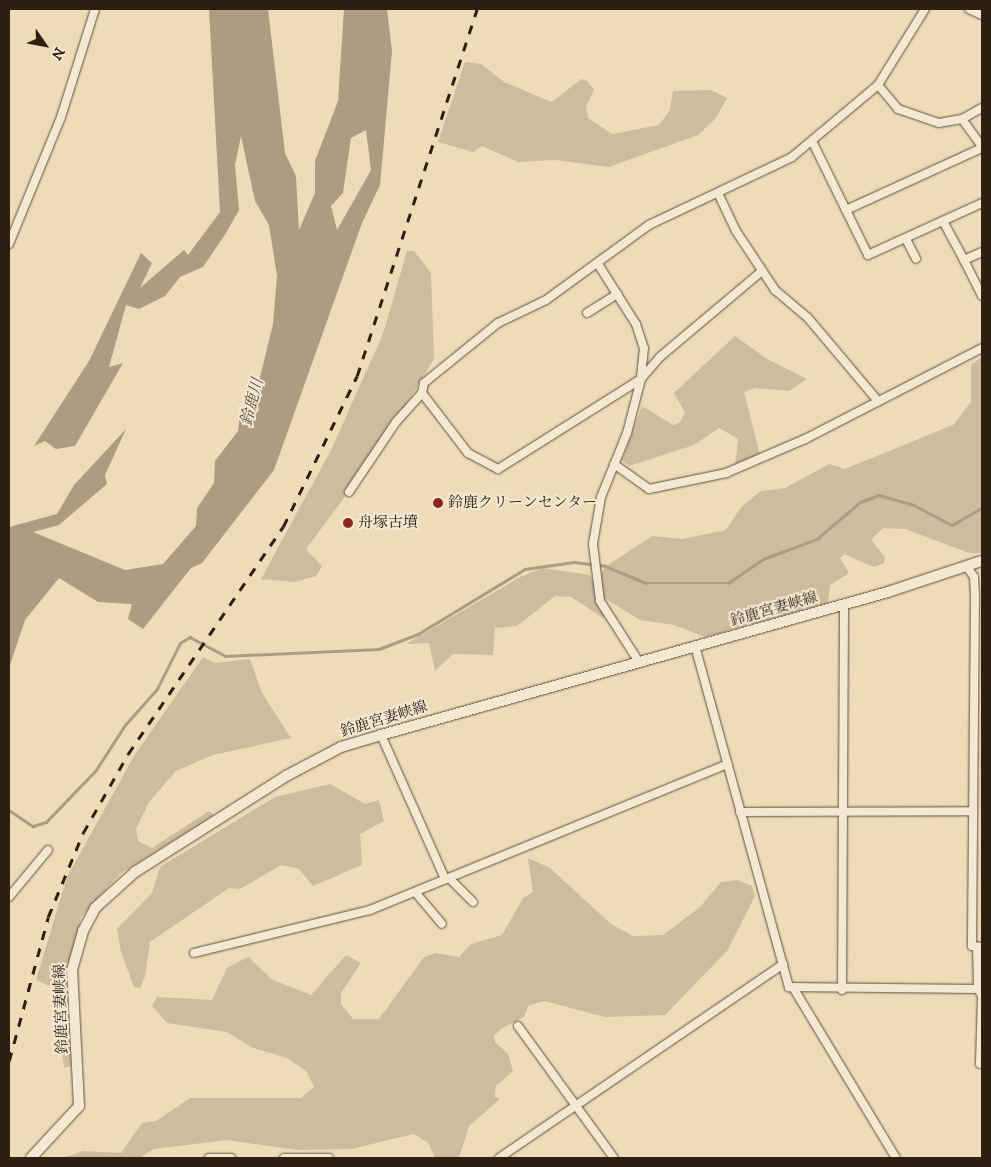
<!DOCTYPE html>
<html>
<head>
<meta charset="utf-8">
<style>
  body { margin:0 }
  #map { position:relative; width:991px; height:1167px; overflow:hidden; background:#eedcb9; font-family:"IM FELL DW Pica","Noto Serif JP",serif }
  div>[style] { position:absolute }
  .green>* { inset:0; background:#cdbc9d }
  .water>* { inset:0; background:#ac9c81 }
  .stream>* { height:2.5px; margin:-1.25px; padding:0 1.25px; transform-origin:1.25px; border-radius:1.25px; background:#ac9c81 }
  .roads { filter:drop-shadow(0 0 1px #5d4f3c) drop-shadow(0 0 1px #5d4f3c) }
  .street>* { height:8px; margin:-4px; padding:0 4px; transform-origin:4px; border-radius:4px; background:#f4e8d2 }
  .secondary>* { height:10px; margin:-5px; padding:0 5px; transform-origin:5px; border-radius:5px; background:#f4e8d2 }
  .rail>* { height:2.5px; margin-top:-1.25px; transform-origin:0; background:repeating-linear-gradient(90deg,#2d2013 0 9px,transparent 0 18px) }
  .dots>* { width:14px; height:14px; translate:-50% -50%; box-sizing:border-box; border:2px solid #f4e8d2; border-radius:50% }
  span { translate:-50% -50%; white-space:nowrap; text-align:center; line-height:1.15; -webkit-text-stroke:4px #f4e8d2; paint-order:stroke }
  .poi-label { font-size:15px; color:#2d2013 }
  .left { translate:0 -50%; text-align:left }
  .street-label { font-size:15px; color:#2d2013 }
  .water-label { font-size:16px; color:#594b3a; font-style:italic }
  .frame { position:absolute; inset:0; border:10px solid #2d2013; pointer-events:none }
  .north { position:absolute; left:20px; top:20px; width:50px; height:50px; -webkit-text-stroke:4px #f4e8d2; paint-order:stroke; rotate:123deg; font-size:14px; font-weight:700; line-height:20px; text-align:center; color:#2d2013 }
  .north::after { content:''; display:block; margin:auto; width:18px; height:22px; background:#2d2013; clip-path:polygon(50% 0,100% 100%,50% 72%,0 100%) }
</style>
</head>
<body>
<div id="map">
  <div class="green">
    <div style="clip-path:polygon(465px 62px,481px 64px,504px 82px,552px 102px,581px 79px,587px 81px,594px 90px,586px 106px,588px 118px,612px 134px,659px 125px,670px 110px,673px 91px,711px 90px,727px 98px,715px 119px,698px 135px,609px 167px,555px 160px,518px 162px,482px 146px,473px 152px,438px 142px)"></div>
    <div style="clip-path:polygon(407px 251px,414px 251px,431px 273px,434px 359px,373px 459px,306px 549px,322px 566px,316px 576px,295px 582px,261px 579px,331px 450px,383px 334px)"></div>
    <div style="clip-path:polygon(735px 336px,767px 359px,807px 379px,789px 391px,755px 388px,744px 392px,760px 455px,735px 468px,738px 439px,719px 428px,694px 445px,629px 466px,622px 460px,642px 406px,673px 425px,679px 423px,685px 413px,674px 393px)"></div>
    <div style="clip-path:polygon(982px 357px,982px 553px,969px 553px,905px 529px,883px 528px,871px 540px,885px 557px,884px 563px,874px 567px,844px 554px,840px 558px,849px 573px,830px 585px,828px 603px,705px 637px,674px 625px,640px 620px,601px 596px,599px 578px,605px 567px,652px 536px,682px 539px,726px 530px,742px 506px,761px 491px,785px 488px,829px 464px,845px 469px,953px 425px,971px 402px,971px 365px)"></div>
    <div style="clip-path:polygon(543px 568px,590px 575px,607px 615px,602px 617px,571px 597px,555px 596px,517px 626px,495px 628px,493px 655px,453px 654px,435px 671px,429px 643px,406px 644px,520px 577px)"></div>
    <div style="clip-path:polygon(203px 657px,215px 663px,250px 659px,262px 693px,291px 738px,213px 755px,176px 771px,149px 802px,136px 829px,138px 841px,152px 848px,209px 811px,214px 815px,120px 874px,81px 917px,75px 941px,72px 1066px,64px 1068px,54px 988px,36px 980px,67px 877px,134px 756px)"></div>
    <div style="clip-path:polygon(330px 784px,365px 804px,379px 800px,384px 821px,360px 834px,362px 865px,313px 886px,299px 869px,281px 865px,240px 889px,229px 888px,150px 942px,145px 977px,140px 988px,134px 987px,121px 952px,117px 929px,152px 893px,160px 867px,275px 797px)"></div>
    <div style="clip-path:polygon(528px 858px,550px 868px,611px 924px,633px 936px,663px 935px,700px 907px,721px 882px,738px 880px,752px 886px,755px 896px,727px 951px,665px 1015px,605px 1017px,544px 1001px,528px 1006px,524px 1017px,502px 1028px,494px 1036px,495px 1042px,508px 1054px,513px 1071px,496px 1086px,495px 1097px,500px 1099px,469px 1126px,459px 1158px,435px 1158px,428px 1143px,414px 1134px,351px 1149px,297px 1150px,227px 1140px,154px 1149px,139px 1158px,63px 1158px,83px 1151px,121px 1153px,142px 1123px,156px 1121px,190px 1098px,301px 1098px,314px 1087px,306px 1071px,287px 1058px,251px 1047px,227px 1032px,167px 1023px,152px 1006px,157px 997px,212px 1000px,227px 968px,248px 957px,273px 980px,311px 995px,346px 955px,361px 963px,341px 993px,341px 1004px,353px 1019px,379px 1019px,424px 957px,436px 953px,459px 957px,471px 944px,502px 935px,523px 898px,533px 892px)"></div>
  </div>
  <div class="water">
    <div style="clip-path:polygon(evenodd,209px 9px,268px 9px,285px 153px,296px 176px,299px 230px,315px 193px,315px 161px,338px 101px,344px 9px,387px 9px,392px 51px,380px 185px,362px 223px,274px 470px,202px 563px,191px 568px,143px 629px,128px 619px,132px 604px,98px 602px,59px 578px,25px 620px,9px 668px,9px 527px,57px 514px,74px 485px,126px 429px,105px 475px,107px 484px,59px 525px,33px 532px,125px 570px,163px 564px,196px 526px,197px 508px,214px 483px,215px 461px,238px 431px,241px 407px,252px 410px,273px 324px,277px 276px,269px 225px,255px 201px,241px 136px,235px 165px,239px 210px,226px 233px,203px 267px,180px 277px,165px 296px,139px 309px,126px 305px,109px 367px,123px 363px,75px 446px,56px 449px,45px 441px,34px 446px,89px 361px,141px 253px,152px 263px,140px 288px,184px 250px,188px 255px,220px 212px,209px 9px,366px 130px,371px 170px,337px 230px,331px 206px,343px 193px,351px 138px,366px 130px)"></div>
  </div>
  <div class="stream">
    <div style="left:9px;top:810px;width:29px;rotate:34deg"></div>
    <div style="left:33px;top:826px;width:14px;rotate:-17deg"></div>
    <div style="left:46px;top:822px;width:72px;rotate:-46.1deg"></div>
    <div style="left:96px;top:770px;width:54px;rotate:-57.2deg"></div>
    <div style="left:125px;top:725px;width:48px;rotate:-48.4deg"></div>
    <div style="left:157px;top:689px;width:51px;rotate:-63.4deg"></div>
    <div style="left:180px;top:643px;width:12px;rotate:-31deg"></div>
    <div style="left:190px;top:637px;width:40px;rotate:28deg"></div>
    <div style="left:225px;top:656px;width:154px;rotate:-2.6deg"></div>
    <div style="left:379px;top:649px;width:42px;rotate:-21deg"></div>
    <div style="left:418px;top:634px;width:125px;rotate:-31.3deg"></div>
    <div style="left:525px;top:569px;width:49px;rotate:-8.1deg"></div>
    <div style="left:574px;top:562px;width:31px;rotate:7deg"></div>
    <div style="left:605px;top:566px;width:44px;rotate:22.5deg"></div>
    <div style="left:646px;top:583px;width:82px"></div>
    <div style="left:728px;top:583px;width:42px;rotate:-34.4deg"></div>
    <div style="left:763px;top:559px;width:58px;rotate:-20.3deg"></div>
    <div style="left:817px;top:539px;width:57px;rotate:-40.7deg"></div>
    <div style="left:860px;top:502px;width:20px;rotate:-20deg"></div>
    <div style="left:879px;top:495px;width:36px;rotate:16deg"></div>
    <div style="left:914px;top:505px;width:43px;rotate:27.8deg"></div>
    <div style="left:952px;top:525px;width:34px;rotate:-30deg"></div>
  </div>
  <div class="roads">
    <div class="street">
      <div style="left:969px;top:9px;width:14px;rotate:25deg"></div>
      <div style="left:878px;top:85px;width:31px;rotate:50deg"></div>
      <div style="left:898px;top:109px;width:43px;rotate:18.9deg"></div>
      <div style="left:939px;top:123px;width:23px;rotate:-10deg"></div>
      <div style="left:962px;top:119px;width:34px;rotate:54deg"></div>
      <div style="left:962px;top:119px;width:23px;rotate:-29deg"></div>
      <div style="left:812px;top:141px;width:127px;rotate:63.8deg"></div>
      <div style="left:868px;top:255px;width:125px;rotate:-24.5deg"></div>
      <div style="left:718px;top:193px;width:42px;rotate:64.7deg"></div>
      <div style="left:736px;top:231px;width:71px;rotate:56.5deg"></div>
      <div style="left:775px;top:290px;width:43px;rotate:40.3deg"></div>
      <div style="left:808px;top:318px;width:109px;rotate:49.9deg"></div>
      <div style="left:846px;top:210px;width:149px;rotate:-24.5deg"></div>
      <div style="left:943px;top:221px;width:44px;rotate:61.7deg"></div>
      <div style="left:906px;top:239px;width:22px;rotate:63deg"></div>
      <div style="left:9px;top:244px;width:137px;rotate:-67.7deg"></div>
      <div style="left:61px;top:117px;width:113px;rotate:-72.5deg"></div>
      <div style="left:982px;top:252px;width:20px;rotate:156deg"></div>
      <div style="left:964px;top:260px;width:40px;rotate:63.4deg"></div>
      <div style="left:598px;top:264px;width:71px;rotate:57.7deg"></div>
      <div style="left:636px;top:324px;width:25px;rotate:72deg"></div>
      <div style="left:644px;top:348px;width:31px;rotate:96deg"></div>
      <div style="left:641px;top:379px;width:56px;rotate:104.5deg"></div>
      <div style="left:627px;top:433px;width:69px;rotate:112.1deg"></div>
      <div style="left:601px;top:497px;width:48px;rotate:99.7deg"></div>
      <div style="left:593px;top:544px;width:57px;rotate:83deg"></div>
      <div style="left:600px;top:601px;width:72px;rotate:57.4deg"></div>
      <div style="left:762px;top:271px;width:133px;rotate:139.9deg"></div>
      <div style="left:660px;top:357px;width:29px;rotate:131deg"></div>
      <div style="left:641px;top:379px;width:169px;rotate:147.8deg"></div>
      <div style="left:498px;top:469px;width:34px;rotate:-152deg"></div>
      <div style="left:468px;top:453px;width:76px;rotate:-127.5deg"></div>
      <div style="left:422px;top:393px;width:10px;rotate:-79deg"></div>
      <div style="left:424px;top:383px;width:95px;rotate:-39deg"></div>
      <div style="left:498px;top:323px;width:53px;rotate:-25.6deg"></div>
      <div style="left:546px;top:300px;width:127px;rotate:-36.1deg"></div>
      <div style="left:649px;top:225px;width:158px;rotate:-25.4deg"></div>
      <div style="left:792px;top:157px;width:112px;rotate:-39.9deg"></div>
      <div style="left:878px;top:85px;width:89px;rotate:-58.3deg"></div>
      <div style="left:587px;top:313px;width:36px;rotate:-32deg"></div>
      <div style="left:614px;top:464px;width:43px;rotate:35.5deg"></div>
      <div style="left:649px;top:489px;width:79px;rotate:-11.7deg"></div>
      <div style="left:726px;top:473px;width:86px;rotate:-23.3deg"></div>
      <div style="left:805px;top:439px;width:199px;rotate:-27.2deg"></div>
      <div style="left:349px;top:492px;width:84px;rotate:-56.1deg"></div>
      <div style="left:396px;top:422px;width:39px;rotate:-48deg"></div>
      <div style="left:967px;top:567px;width:12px;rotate:55deg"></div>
      <div style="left:974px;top:577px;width:18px;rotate:87deg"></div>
      <div style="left:975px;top:595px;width:351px;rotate:90.5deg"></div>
      <div style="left:972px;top:946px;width:10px;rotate:6deg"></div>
      <div style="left:695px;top:646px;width:354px;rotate:74.6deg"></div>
      <div style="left:789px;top:987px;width:189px;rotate:0.6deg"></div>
      <div style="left:381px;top:735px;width:158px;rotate:66deg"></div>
      <div style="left:740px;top:812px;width:233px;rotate:-0.2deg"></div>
      <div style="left:449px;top:878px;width:34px;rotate:45deg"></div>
      <div style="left:416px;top:893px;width:40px;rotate:50deg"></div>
      <div style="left:9px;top:897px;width:61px;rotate:-50.3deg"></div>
      <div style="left:977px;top:947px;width:42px;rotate:88.6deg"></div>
      <div style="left:978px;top:989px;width:8px;rotate:60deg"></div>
      <div style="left:982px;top:996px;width:68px;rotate:91.7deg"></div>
      <div style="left:194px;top:953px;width:181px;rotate:-13.7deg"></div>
      <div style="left:370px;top:910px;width:386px;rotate:-22.2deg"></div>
      <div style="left:794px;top:989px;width:197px;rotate:58.9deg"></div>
      <div style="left:842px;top:990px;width:385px;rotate:-89.7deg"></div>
      <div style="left:518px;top:1026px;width:163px;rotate:54deg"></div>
      <div style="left:209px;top:1158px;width:22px"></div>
      <div style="left:284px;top:1158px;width:45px"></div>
      <div style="left:499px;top:1158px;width:344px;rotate:-34.3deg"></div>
    </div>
    <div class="secondary">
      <div style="left:31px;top:1158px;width:71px;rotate:-47.3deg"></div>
      <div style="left:79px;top:1106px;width:136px;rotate:-92.9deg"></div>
      <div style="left:72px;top:970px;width:41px;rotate:-74.2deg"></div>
      <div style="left:83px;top:931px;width:26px;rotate:-62deg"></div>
      <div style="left:95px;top:908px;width:54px;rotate:-42deg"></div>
      <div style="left:135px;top:872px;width:179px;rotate:-32.4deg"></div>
      <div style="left:286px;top:776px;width:62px;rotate:-27.8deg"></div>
      <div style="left:341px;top:747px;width:42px;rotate:-16.7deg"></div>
      <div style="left:381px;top:735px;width:527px;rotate:-15.75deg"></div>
      <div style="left:888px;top:592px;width:99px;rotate:-18.3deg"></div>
    </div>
  </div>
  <div class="rail">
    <div style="left:9px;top:1061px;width:149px;rotate:-74.8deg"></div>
    <div style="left:48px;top:917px;width:91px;rotate:-67.4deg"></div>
    <div style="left:83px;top:833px;width:91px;rotate:-60.3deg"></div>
    <div style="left:128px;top:754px;width:275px;rotate:-55.7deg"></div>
    <div style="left:283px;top:527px;width:168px;rotate:-63.9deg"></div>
    <div style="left:357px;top:376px;width:386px;rotate:-71.9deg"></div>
  </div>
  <div class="dots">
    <div style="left:438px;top:503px;background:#8f2418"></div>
    <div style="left:348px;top:523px;background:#8f2418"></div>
  </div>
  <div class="poi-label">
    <span class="left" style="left:448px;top:503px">鈴鹿クリーンセンター</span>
    <span class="left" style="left:358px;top:523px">舟塚古墳</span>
  </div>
  <div class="street-label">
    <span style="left:774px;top:609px;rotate:-16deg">鈴鹿宮妻峡線</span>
    <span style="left:384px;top:719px;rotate:-17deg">鈴鹿宮妻峡線</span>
    <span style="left:61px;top:1009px;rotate:-92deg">鈴鹿宮妻峡線</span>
  </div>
  <div class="water-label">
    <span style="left:252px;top:402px;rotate:-75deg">鈴鹿川</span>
  </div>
  <div class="frame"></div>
  <div class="north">N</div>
</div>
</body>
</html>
